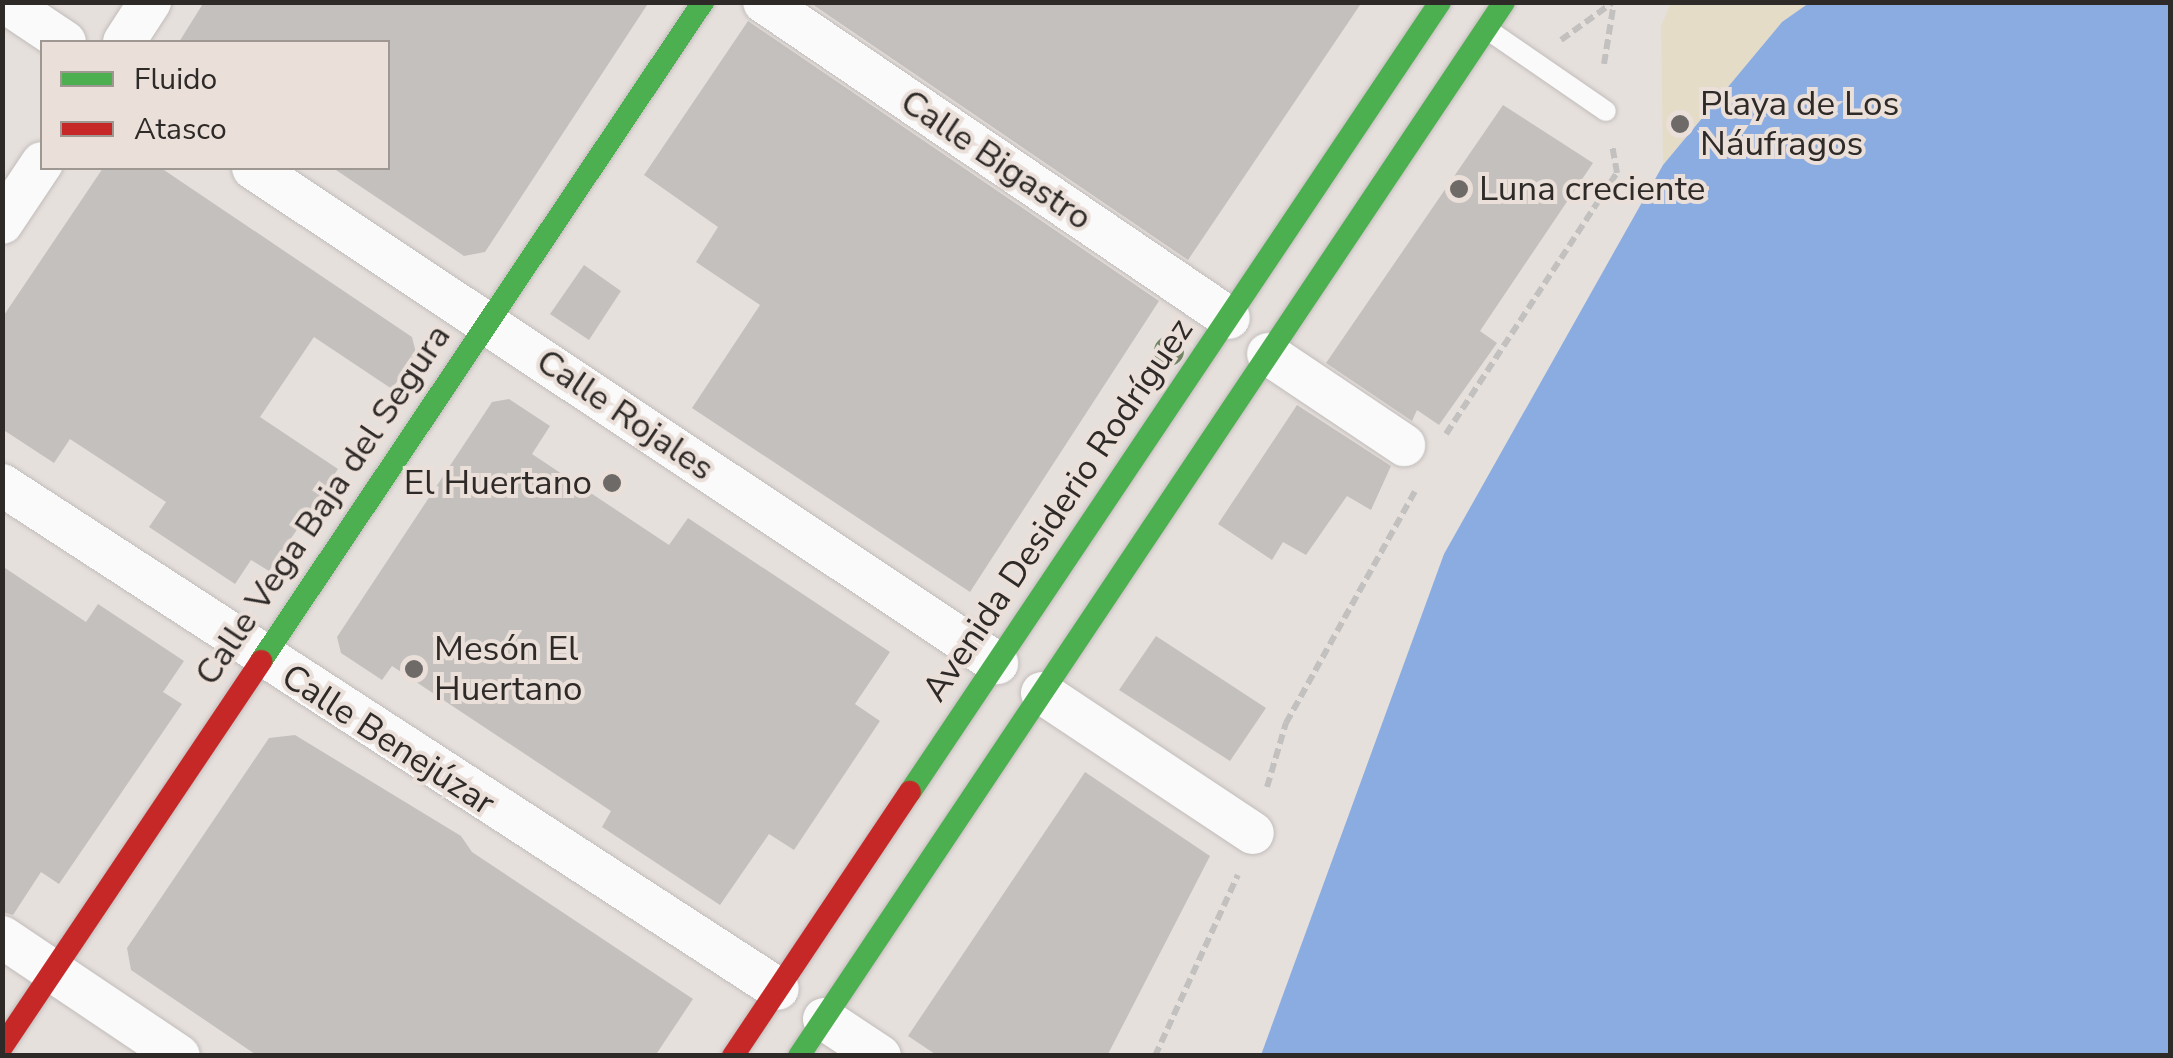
<!DOCTYPE html>
<html>
<head>
<meta charset="utf-8">
<style>
  body { margin:0 }
  #map { position:relative; width:2173px; height:1058px; overflow:hidden; background:#e6e0dd; font-family:"Nunito Sans",sans-serif }
  div>[style] { position:absolute }
  .sand>* { inset:0; background:#e4dcc6 }
  .water>* { inset:0; background:#8aace0 }
  .building>* { inset:0; background:#c4c0bd }
  .path>* { height:6px; margin-top:-3px; transform-origin:0; background:repeating-linear-gradient(90deg,#c2c1bf 0 10px,transparent 0 15px) }
  .roads { filter:drop-shadow(0 0 2px #c1bcba) drop-shadow(0 0 2px #c1bcba) }
  .lane>* { height:20px; margin:-10px; padding:0 10px; transform-origin:10px; border-radius:10px; background:#fbfafa }
  .street>* { height:42px; margin:-21px; padding:0 21px; transform-origin:21px; border-radius:21px; background:#fbfafa }
  .fast>* { height:22px; margin:-11px; padding:0 11px; transform-origin:11px; border-radius:11px; background:#4caf50 }
  .jam>* { height:22px; margin:-11px; padding:0 11px; transform-origin:11px; border-radius:11px; background:#c62828 }
  .trees>* { width:30px; height:30px; margin:-15px; border-radius:50%; background:#728463 }
  .dots>* { width:28px; height:28px; translate:-50% -50%; box-sizing:border-box; border:5px solid #eadfd9; border-radius:50% }
  span { translate:-50% -50%; white-space:nowrap; text-align:center; line-height:1.15; -webkit-text-stroke:8px #eadfd9; paint-order:stroke }
  .poi-label { font-size:35px; color:#2e2a28 }
  .left { translate:0 -50%; text-align:left }
  .right { translate:-100% -50%; text-align:right }
  .street-label { font-size:35px; color:#2e2a28 }
  .frame { position:absolute; inset:0; border:5px solid #2e2a28; pointer-events:none }
  .legend { position:absolute; left:40px; top:40px; width:350px; height:130px; box-sizing:border-box; background:#eadfd9; border:2px solid #9f9792; margin:0; padding:12px 18px; list-style:none; font-size:30px; color:#2e2a28 }
  .legend li { display:flex; align-items:center; gap:20px; height:50px }
  .legend b { width:50px; border:2px solid #9f9792 }
</style>
</head>
<body>
<div id="map">
  <div class="sand">
    <div style="clip-path:polygon(1671px 3px,1809px 3px,1782px 22px,1663px 165px,1661px 26px)"></div>
  </div>
  <div class="water">
    <div style="clip-path:polygon(1809px 3px,2170px 3px,2170px 1055px,1261px 1055px,1444px 554px,1663px 165px,1782px 22px)"></div>
  </div>
  <div class="building">
    <div style="clip-path:polygon(204px 2px,649px 2px,485px 252px,464px 256px,333px 168px,388px 168px,388px 42px,179px 42px)"></div>
    <div style="clip-path:polygon(809px 2px,1362px 2px,1188px 260px)"></div>
    <div style="clip-path:polygon(748px 21px,1159px 301px,970px 592px,692px 408px,760px 305px,696px 262px,718px 227px,644px 175px)"></div>
    <div style="clip-path:polygon(1503px 105px,1593px 163px,1480px 331px,1497px 343px,1439px 425px,1417px 410px,1412px 421px,1326px 363px)"></div>
    <div style="clip-path:polygon(103px 168px,161px 168px,412px 337px,416px 353px,392px 389px,314px 337px,260px 417px,338px 469px,269px 571px,251px 560px,235px 584px,149px 527px,166px 502px,70px 439px,54px 463px,2px 429px,2px 318px)"></div>
    <div style="clip-path:polygon(584px 265px,621px 291px,589px 340px,550px 314px)"></div>
    <div style="clip-path:polygon(509px 399px,550px 426px,532px 454px,669px 545px,688px 518px,890px 652px,855px 704px,880px 721px,794px 850px,769px 834px,720px 905px,602px 827px,611px 811px,392px 666px,382px 680px,341px 653px,337px 637px,492px 402px)"></div>
    <div style="clip-path:polygon(1297px 405px,1391px 466px,1371px 510px,1347px 496px,1306px 555px,1283px 542px,1272px 560px,1218px 524px)"></div>
    <div style="clip-path:polygon(2px 566px,86px 622px,98px 604px,184px 661px,163px 692px,182px 704px,59px 884px,41px 872px,13px 915px,2px 912px)"></div>
    <div style="clip-path:polygon(1156px 636px,1266px 708px,1230px 761px,1119px 690px)"></div>
    <div style="clip-path:polygon(295px 735px,461px 836px,472px 852px,693px 999px,655px 1056px,258px 1056px,131px 970px,127px 948px,269px 738px)"></div>
    <div style="clip-path:polygon(1085px 772px,1210px 856px,1107px 1056px,938px 1056px,908px 1036px)"></div>
  </div>
  <div class="path">
    <div style="left:1561px;top:40px;width:63px;rotate:-36deg"></div>
    <div style="left:1604px;top:64px;width:63px;rotate:-80.8deg"></div>
    <div style="left:1446px;top:434px;width:312px;rotate:-56.8deg"></div>
    <div style="left:1617px;top:173px;width:28px;rotate:-100deg"></div>
    <div style="left:1267px;top:787px;width:67px;rotate:-73.5deg"></div>
    <div style="left:1286px;top:723px;width:265px;rotate:-60.9deg"></div>
    <div style="left:1155px;top:1056px;width:199px;rotate:-65.4deg"></div>
  </div>
  <div class="roads">
    <div class="lane">
      <div style="left:1488px;top:30px;width:143px;rotate:34.5deg"></div>
    </div>
    <div class="street">
      <div style="left:5px;top:2px;width:72px;rotate:33.7deg"></div>
      <div style="left:764px;top:2px;width:562px;rotate:34.2deg"></div>
      <div style="left:124px;top:42px;width:48px;rotate:-57deg"></div>
      <div style="left:253px;top:168px;width:894px;rotate:33.64deg"></div>
      <div style="left:2px;top:223px;width:72px;rotate:-56.3deg"></div>
      <div style="left:1268px;top:354px;width:164px;rotate:33.8deg"></div>
      <div style="left:2px;top:485px;width:925px;rotate:33deg"></div>
      <div style="left:1042px;top:693px;width:253px;rotate:33.6deg"></div>
      <div style="left:2px;top:937px;width:213px;rotate:33.9deg"></div>
      <div style="left:824px;top:1019px;width:67px;rotate:33.5deg"></div>
    </div>
    <div class="fast">
      <div style="left:261px;top:661px;width:794px;rotate:-56.15deg"></div>
      <div style="left:910px;top:792px;width:951px;rotate:-56.14deg"></div>
      <div style="left:799px;top:1056px;width:1268px;rotate:-56.22deg"></div>
    </div>
    <div class="jam">
      <div style="left:2px;top:1047px;width:465px;rotate:-56.1deg"></div>
      <div style="left:733px;top:1056px;width:318px;rotate:-56.2deg"></div>
    </div>
  </div>
  <div class="trees">
    <div style="left:1169px;top:351px"></div>
  </div>
  <div class="dots">
    <div style="left:1680px;top:124px;background:#6e6a67"></div>
    <div style="left:1459px;top:189px;background:#6e6a67"></div>
    <div style="left:612px;top:483px;background:#6e6a67"></div>
    <div style="left:414px;top:669px;background:#6e6a67"></div>
  </div>
  <div class="poi-label">
    <span class="left" style="left:1700px;top:124px">Playa de Los<br>Náufragos</span>
    <span class="left" style="left:1479px;top:189px">Luna creciente</span>
    <span class="right" style="left:592px;top:483px">El Huertano</span>
    <span class="left" style="left:434px;top:669px">Mesón El<br>Huertano</span>
  </div>
  <div class="street-label">
    <span style="left:996px;top:160px;rotate:34deg">Calle Bigastro</span>
    <span style="left:625px;top:415px;rotate:34deg">Calle Rojales</span>
    <span style="left:323px;top:505px;rotate:-56deg">Calle Vega Baja del Segura</span>
    <span style="left:1058px;top:510px;rotate:-56deg">Avenida Desiderio Rodríguez</span>
    <span style="left:388px;top:740px;rotate:33deg">Calle Benejúzar</span>
  </div>
  <div class="frame"></div>
  <ul class="legend">
  <li><b style="height:12px;background:#4caf50"></b>Fluido</li>
  <li><b style="height:12px;background:#c62828"></b>Atasco</li>
  </ul>
</div>
</body>
</html>
